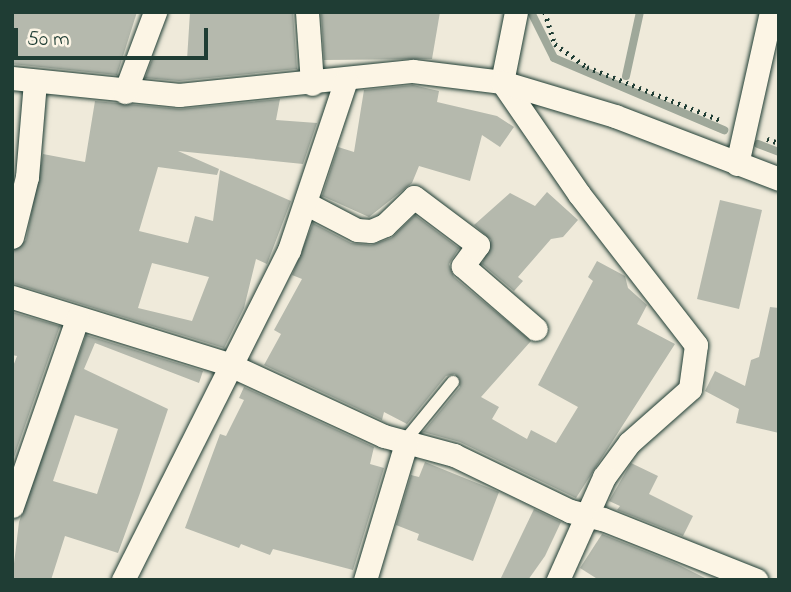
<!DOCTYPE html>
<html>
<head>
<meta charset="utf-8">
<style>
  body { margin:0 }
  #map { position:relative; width:791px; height:592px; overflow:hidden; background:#efeada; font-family:"Indie Flower",sans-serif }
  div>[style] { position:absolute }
  .stream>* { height:8px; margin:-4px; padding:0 4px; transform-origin:4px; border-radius:4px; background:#9fa89a }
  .building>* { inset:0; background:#b5b9ad }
  .path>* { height:4.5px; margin-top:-2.25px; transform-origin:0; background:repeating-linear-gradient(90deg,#1f3d34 0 2px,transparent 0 7px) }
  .roads { filter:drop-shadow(0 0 2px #1f3d34) drop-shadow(0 0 2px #1f3d34) }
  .lane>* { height:12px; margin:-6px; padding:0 6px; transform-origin:6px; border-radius:6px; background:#fcf5e5 }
  .street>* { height:23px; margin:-11.5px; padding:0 11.5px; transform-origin:11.5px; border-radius:11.5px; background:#fcf5e5 }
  span { translate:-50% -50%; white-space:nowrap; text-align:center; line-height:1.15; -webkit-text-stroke:6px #fcf5e5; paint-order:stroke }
  .frame { position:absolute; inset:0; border:14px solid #1f3d34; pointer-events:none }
  .scale { position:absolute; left:14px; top:28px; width:194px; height:32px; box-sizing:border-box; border:4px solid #1f3d34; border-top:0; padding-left:9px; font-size:21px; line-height:24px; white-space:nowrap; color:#1f3d34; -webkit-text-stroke:5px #fcf5e5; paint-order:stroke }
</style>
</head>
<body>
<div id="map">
  <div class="stream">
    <div style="left:531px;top:12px;width:51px;rotate:63.4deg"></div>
    <div style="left:554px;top:58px;width:185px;rotate:23deg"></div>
    <div style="left:626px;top:76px;width:66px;rotate:-77.7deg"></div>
    <div style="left:758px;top:144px;width:22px;rotate:21deg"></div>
  </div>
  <div class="building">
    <div style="clip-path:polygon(12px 12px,137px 12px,117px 75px,12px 64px)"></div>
    <div style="clip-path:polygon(190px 12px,293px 12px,297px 69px,179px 81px,145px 78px,153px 57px,187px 60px)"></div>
    <div style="clip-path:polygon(321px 12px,440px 12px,432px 59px,324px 60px)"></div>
    <div style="clip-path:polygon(413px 85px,439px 91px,437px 102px,497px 116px,514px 127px,500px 147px,482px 135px,470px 181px,419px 166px,412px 183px,369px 217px,322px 196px,338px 147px,354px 152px,364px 90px)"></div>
    <div style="clip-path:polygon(evenodd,280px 99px,276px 120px,317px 123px,303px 164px,178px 151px,219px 169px,217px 175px,158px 167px,139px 231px,188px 243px,195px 216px,213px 221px,220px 170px,291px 201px,267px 264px,256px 259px,244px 308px,224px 348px,12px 283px,12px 251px,26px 240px,43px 154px,85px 162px,95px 101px,180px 109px,280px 99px,152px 263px,209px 277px,192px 321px,138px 308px,152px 263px)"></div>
    <div style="clip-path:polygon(547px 192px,578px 220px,563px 237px,551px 239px,518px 277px,523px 281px,514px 291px,482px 264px,491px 240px,474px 225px,510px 193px,535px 206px)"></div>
    <div style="clip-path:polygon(720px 200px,762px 210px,739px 309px,697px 299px)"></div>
    <div style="clip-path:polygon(415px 215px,459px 248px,449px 264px,454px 277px,531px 341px,481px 397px,499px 407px,492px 419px,527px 439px,531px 430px,556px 443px,578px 407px,538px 385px,593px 281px,588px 277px,597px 261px,625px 276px,628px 288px,647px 305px,637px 324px,675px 344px,576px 498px,460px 442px,423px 432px,460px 387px,455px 374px,446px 376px,407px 424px,384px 412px,382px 420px,264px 365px,281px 334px,274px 330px,302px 279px,292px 275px,313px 223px,351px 243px,371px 245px,391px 238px)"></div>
    <div style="clip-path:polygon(770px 307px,779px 308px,779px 433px,736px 423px,739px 409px,705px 391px,715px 371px,745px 386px,751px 360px,759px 357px)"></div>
    <div style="clip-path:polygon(12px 312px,60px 326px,13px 460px,12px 369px,17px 356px,12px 355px)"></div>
    <div style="clip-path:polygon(evenodd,86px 335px,203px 371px,199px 383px,95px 343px,84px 369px,168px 409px,140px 493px,118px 553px,65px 536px,51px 580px,12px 580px,19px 522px,86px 335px,75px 415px,118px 429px,97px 494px,53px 481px,75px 415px)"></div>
    <div style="clip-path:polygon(244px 387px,374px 447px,370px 464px,384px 468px,353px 570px,273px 549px,270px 555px,241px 544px,239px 548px,185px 528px,220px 434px,226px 436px,244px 400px,239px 398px)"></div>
    <div style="clip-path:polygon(425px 462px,499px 492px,473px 561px,417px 540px,419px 534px,396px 525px,411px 475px,419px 477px)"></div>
    <div style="clip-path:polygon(631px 463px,658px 476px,649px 494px,693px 516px,683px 536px,617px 510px,620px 506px,609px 501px)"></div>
    <div style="clip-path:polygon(534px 509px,561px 522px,545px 556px,528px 580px,500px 580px)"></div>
    <div style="clip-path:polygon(602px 534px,675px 563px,709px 580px,599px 580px,580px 568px)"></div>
  </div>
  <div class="path">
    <div style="left:545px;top:12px;width:34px;rotate:73deg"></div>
    <div style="left:555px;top:44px;width:39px;rotate:36deg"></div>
    <div style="left:587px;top:67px;width:146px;rotate:21.7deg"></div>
    <div style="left:767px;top:139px;width:13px;rotate:18deg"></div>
  </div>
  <div class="roads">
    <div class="lane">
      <div style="left:403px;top:443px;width:79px;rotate:-50.7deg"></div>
    </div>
    <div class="street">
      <div style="left:307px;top:12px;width:72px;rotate:86deg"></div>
      <div style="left:516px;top:12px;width:71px;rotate:101.3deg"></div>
      <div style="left:502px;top:82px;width:136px;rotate:55.5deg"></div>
      <div style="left:579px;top:194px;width:191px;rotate:52.2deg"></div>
      <div style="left:696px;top:345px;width:44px;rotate:97.8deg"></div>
      <div style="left:690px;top:389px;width:81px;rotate:138.5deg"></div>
      <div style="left:629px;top:443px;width:42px;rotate:126.3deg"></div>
      <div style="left:604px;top:477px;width:113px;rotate:114.1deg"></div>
      <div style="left:12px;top:78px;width:168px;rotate:5.8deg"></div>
      <div style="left:179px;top:95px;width:235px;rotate:-5.9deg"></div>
      <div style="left:413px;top:71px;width:90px;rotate:7deg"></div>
      <div style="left:502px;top:82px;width:118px;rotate:16.7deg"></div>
      <div style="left:615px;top:116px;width:176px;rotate:21deg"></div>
      <div style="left:125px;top:92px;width:85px;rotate:-69.4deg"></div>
      <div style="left:737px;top:164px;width:156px;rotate:-77.4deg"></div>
      <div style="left:307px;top:204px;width:56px;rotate:27.5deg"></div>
      <div style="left:357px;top:230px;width:14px;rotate:4deg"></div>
      <div style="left:371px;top:231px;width:15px;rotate:-23deg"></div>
      <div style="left:385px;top:225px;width:40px;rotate:-44deg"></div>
      <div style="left:414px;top:197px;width:80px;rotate:36.9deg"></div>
      <div style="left:478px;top:245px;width:26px;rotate:126deg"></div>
      <div style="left:463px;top:266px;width:96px;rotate:40.8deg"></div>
      <div style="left:12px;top:237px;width:62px;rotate:-76deg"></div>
      <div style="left:27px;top:177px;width:96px;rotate:-85.2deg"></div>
      <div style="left:12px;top:297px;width:226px;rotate:17.2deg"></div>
      <div style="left:228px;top:364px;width:172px;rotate:24.8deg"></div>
      <div style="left:384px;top:436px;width:73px;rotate:15.2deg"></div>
      <div style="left:454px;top:455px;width:129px;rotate:25.8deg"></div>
      <div style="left:570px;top:511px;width:34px;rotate:14deg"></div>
      <div style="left:603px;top:519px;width:165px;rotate:21.7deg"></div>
      <div style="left:12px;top:506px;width:198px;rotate:-70.8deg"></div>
      <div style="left:123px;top:580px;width:369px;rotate:-63.3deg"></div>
      <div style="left:289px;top:250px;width:179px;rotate:-71.5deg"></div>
      <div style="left:365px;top:580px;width:143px;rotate:-73.3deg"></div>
    </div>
  </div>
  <div class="frame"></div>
  <div class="scale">50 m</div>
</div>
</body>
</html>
